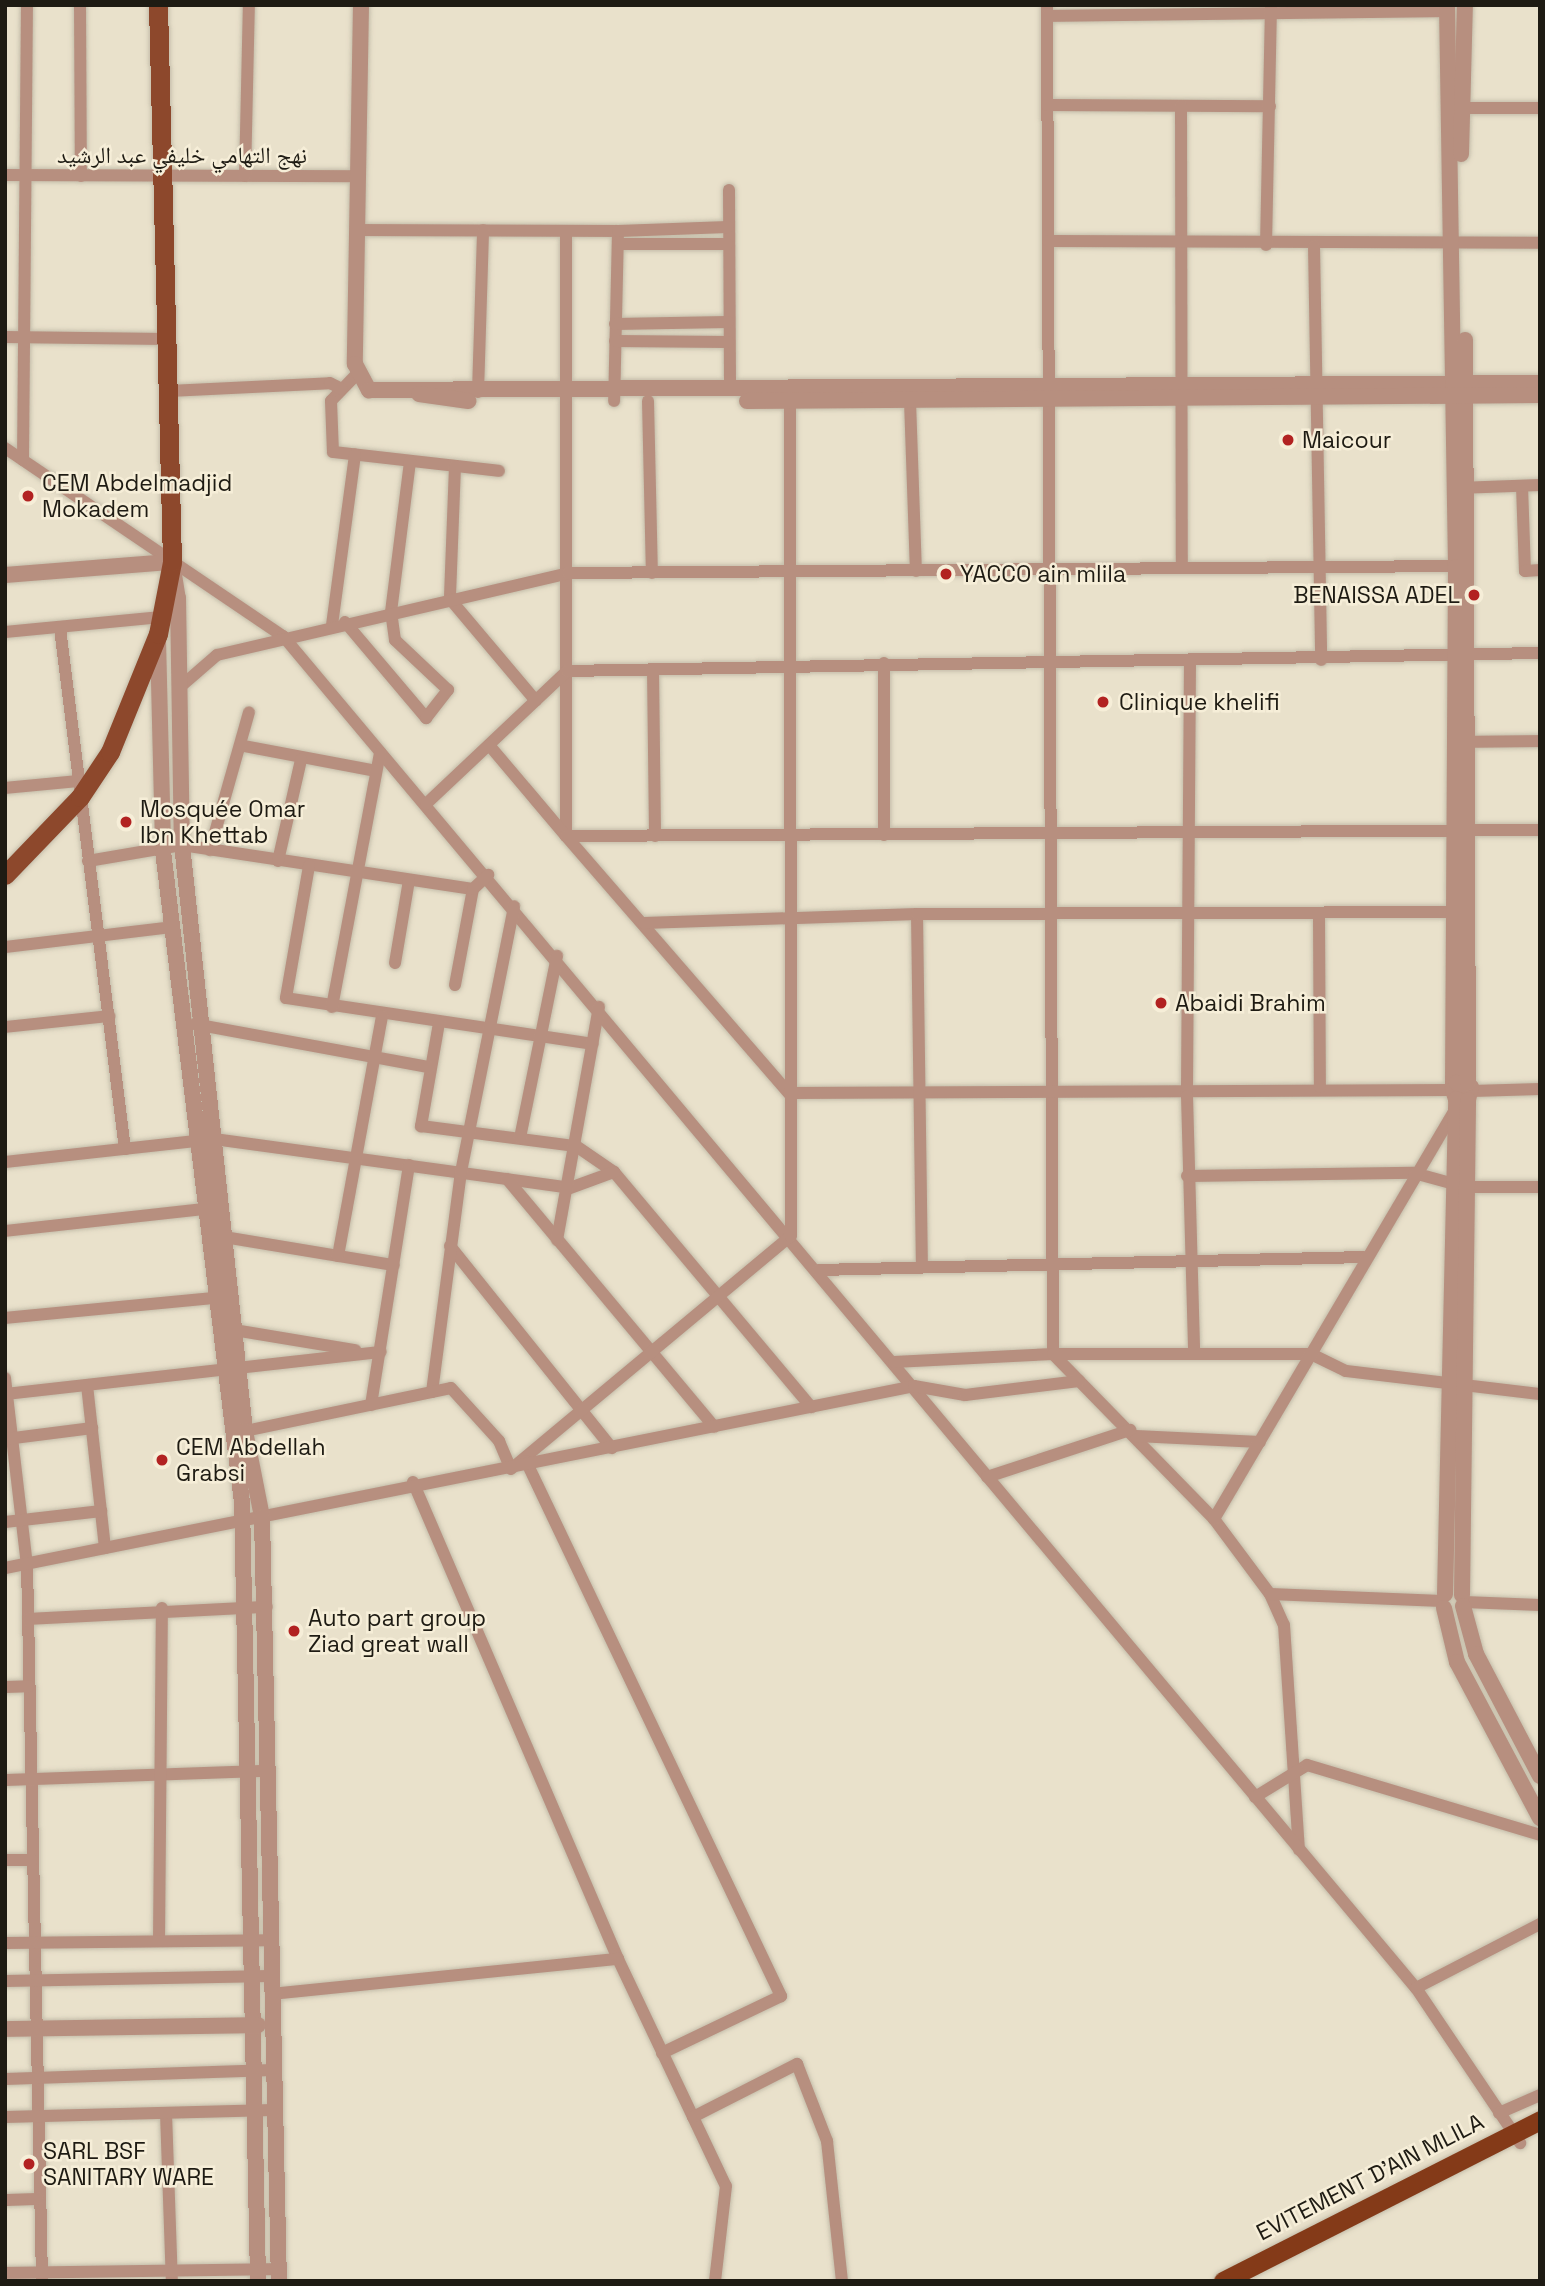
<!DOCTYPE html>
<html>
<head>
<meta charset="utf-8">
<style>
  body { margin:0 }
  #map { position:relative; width:1545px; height:2286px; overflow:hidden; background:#e9e1cb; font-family:"Space Grotesk","Noto Naskh Arabic",sans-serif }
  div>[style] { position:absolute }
  .roads { filter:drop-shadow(0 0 2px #c4bdaa) drop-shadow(0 0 2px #c4bdaa) }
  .minor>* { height:12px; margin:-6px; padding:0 6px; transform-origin:6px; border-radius:6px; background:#b78f7f }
  .tertiary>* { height:16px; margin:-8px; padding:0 8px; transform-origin:8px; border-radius:8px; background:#b78f7f }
  .primary>* { height:19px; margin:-9.5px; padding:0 9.5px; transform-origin:9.5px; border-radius:9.5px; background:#8d482c }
  .trunk>* { height:19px; margin:-9.5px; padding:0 9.5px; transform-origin:9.5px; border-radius:9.5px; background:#843a18 }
  .dots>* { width:19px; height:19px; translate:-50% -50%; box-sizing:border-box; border:4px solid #f6eed8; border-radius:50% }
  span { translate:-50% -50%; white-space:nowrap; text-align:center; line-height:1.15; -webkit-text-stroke:5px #f6eed8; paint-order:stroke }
  .street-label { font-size:23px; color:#1e1b13 }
  .poi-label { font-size:23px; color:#1e1b13 }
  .left { translate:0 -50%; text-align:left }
  .right { translate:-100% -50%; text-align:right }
  .frame { position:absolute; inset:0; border:7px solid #1e1b13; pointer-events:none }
</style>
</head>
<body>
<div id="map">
  <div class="roads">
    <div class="minor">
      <div style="left:80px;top:5px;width:171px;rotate:89.7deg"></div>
      <div style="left:1047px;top:5px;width:1349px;rotate:89.75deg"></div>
      <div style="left:1053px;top:1354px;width:231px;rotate:45.7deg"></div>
      <div style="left:1214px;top:1519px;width:94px;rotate:53.3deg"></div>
      <div style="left:1270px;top:1594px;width:34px;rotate:66deg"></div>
      <div style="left:1284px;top:1625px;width:225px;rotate:86.2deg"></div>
      <div style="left:1047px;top:16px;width:400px;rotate:-0.7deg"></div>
      <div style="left:1047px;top:105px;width:223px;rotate:0.3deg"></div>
      <div style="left:1181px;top:106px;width:462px;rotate:89.9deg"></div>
      <div style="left:1456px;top:108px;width:84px"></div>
      <div style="left:5px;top:175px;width:353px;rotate:0.2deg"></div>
      <div style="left:245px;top:176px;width:171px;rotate:-88.7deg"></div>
      <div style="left:729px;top:190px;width:200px;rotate:89.7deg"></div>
      <div style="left:357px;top:230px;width:261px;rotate:0.2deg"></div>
      <div style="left:618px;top:231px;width:170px;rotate:91.3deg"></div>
      <div style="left:566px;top:231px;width:605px;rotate:90deg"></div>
      <div style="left:566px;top:836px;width:340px;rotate:49.1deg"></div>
      <div style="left:789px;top:1093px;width:664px;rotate:-0.26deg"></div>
      <div style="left:618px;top:231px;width:110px;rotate:-2.1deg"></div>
      <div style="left:1048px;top:241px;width:492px;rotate:0.2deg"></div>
      <div style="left:618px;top:244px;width:109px"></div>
      <div style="left:1266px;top:245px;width:238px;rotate:-88.8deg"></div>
      <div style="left:1314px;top:246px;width:414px;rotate:89deg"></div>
      <div style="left:615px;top:324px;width:113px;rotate:-1deg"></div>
      <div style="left:5px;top:337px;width:161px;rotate:0.7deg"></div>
      <div style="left:615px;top:341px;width:113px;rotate:0.5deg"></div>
      <div style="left:356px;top:375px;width:36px;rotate:134deg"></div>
      <div style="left:331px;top:401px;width:51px;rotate:87.8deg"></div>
      <div style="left:333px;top:452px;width:167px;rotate:6.5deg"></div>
      <div style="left:169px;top:391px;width:161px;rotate:-2.8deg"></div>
      <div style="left:330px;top:383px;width:13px;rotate:27deg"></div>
      <div style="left:478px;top:392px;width:162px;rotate:-88.2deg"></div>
      <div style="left:648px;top:401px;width:172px;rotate:88.7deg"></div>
      <div style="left:910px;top:401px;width:170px;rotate:88deg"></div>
      <div style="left:5px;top:448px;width:336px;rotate:34.1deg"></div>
      <div style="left:283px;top:636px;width:1764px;rotate:50.04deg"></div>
      <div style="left:1416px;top:1988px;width:187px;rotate:56.1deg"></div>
      <div style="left:23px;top:460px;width:455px;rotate:-89.5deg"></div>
      <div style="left:455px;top:466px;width:133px;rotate:92.2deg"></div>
      <div style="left:450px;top:599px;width:133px;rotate:49.9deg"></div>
      <div style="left:1522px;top:486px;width:85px;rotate:88deg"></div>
      <div style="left:1525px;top:571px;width:15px;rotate:-4deg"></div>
      <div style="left:1458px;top:488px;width:82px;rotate:-2.1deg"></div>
      <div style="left:345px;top:622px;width:126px;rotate:49.8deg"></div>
      <div style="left:426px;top:718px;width:36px;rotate:-52deg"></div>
      <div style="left:448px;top:690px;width:73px;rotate:-136.7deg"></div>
      <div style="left:395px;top:640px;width:28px;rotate:-98deg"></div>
      <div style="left:391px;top:612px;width:152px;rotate:-82.8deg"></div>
      <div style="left:332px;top:625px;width:172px;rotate:-82.3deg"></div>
      <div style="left:60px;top:628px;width:525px;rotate:82.89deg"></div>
      <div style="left:5px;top:632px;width:157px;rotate:-5.5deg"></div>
      <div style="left:1190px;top:660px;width:436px;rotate:90.4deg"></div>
      <div style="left:1187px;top:1096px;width:258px;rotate:88.4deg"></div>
      <div style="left:653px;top:669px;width:167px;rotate:89.3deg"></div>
      <div style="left:180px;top:687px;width:49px;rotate:-40.9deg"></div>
      <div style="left:217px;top:655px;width:360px;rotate:-13.1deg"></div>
      <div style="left:568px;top:573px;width:896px;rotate:-0.45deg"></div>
      <div style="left:1458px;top:742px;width:82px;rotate:-0.7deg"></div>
      <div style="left:489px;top:745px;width:119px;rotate:49.8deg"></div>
      <div style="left:566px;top:836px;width:974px;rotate:-0.35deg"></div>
      <div style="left:244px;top:746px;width:134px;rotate:10.7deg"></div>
      <div style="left:5px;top:788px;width:73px;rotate:-5.5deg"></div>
      <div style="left:426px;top:804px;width:194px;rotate:-43.3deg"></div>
      <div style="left:567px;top:671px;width:973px;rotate:-1.06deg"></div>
      <div style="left:884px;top:835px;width:172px;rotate:-90deg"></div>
      <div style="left:210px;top:850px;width:143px;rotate:-74.2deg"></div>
      <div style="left:88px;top:861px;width:95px;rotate:-9.7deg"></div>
      <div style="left:182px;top:845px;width:294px;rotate:8.6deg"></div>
      <div style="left:278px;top:861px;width:104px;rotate:-77.2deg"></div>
      <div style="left:309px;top:866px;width:134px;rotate:99.9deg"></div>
      <div style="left:286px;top:998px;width:310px;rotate:8.5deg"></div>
      <div style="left:917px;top:914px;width:353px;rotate:89.2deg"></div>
      <div style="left:1319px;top:916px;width:171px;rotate:89.7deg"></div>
      <div style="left:644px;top:923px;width:273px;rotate:-1.9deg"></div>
      <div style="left:917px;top:914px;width:546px;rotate:-0.21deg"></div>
      <div style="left:5px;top:947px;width:168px;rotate:-6.8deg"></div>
      <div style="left:395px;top:963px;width:84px;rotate:-80.4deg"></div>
      <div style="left:455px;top:985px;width:98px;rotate:-79.4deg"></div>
      <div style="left:473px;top:889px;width:21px;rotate:-43deg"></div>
      <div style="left:332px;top:1007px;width:259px;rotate:-79.3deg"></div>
      <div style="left:439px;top:1023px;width:105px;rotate:99.9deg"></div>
      <div style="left:421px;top:1126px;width:156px;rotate:7.4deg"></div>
      <div style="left:576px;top:1146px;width:46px;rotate:34.4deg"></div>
      <div style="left:614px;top:1172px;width:307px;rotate:50deg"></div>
      <div style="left:194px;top:1024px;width:239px;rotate:10.4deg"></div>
      <div style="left:5px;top:1027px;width:105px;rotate:-6deg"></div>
      <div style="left:1472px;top:1091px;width:68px;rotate:-1.7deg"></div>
      <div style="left:520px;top:1138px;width:186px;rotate:-78.5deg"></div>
      <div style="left:5px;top:1162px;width:210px;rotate:-6.3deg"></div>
      <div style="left:214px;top:1139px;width:359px;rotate:7.8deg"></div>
      <div style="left:570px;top:1188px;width:47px;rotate:-20deg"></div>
      <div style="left:1187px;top:1176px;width:227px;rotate:-0.8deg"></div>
      <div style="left:1414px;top:1173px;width:53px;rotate:15.4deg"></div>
      <div style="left:1465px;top:1187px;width:75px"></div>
      <div style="left:507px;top:1179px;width:323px;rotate:50.1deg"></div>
      <div style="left:5px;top:1231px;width:210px;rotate:-6.3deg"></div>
      <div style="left:224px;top:1237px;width:172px;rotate:9.4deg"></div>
      <div style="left:557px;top:1240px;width:237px;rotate:-79.8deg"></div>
      <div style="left:450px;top:1246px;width:259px;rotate:51.3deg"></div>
      <div style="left:338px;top:1256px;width:244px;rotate:-79.6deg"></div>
      <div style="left:818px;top:1270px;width:546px;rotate:-1.36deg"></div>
      <div style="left:5px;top:1318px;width:219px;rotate:-5.5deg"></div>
      <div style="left:234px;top:1330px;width:123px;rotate:9.4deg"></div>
      <div style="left:894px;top:1362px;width:159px;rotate:-2.9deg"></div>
      <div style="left:1053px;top:1354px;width:258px"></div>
      <div style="left:1311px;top:1354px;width:39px;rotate:26deg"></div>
      <div style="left:1346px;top:1371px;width:195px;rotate:6.8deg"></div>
      <div style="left:5px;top:1378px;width:187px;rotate:83.3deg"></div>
      <div style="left:27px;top:1564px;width:717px;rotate:88.8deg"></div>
      <div style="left:87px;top:1385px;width:164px;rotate:83.7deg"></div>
      <div style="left:432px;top:1392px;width:222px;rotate:-82.5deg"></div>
      <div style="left:461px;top:1172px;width:271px;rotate:-78.7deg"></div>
      <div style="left:5px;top:1394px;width:378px;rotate:-6.4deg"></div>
      <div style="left:371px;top:1405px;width:243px;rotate:-81deg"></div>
      <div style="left:245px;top:1431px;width:210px;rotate:-11.8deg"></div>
      <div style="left:451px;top:1388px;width:72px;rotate:47.8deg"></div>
      <div style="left:499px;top:1441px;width:30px;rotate:67deg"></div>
      <div style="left:511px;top:1469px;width:364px;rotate:-39.8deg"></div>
      <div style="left:791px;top:1236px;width:835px;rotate:-90.07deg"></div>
      <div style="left:1136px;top:1436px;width:124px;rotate:2.8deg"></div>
      <div style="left:6px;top:1439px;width:87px;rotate:-7.3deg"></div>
      <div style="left:526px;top:1461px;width:593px;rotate:64.52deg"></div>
      <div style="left:781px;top:1996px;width:132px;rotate:154.4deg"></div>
      <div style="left:987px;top:1477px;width:151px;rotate:-18.2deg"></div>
      <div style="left:413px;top:1482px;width:519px;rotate:66.74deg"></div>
      <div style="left:618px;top:1959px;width:251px;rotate:64.6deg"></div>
      <div style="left:726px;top:2186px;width:96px;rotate:96.6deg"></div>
      <div style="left:1214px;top:1519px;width:472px;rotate:-59.5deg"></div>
      <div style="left:5px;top:1522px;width:97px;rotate:-6.5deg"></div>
      <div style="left:5px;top:1568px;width:927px;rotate:-11.32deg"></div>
      <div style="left:914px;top:1386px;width:52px;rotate:10deg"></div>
      <div style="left:965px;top:1395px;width:115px;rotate:-7deg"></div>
      <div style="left:1270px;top:1594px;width:172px;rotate:2.3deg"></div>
      <div style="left:1464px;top:1602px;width:76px;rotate:2.3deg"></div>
      <div style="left:28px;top:1619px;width:239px;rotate:-2.9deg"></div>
      <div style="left:5px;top:1687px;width:24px;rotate:-2deg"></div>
      <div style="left:5px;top:1780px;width:264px;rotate:-2deg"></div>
      <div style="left:1255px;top:1797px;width:61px;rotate:-31.6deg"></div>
      <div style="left:1307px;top:1765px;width:243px;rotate:16.7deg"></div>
      <div style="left:5px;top:1860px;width:27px"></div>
      <div style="left:159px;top:1941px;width:333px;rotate:-89.5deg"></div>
      <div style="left:5px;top:1943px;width:265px;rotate:-0.6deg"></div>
      <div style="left:5px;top:1981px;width:266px;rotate:-1.1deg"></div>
      <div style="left:1416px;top:1988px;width:140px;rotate:-27.3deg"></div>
      <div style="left:271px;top:1994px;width:349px;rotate:-5.8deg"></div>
      <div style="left:5px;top:2079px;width:268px;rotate:-1.9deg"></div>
      <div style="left:166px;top:2113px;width:168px;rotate:88deg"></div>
      <div style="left:1499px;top:2113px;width:45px;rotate:-23.7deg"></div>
      <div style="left:5px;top:2117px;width:268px;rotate:-1.5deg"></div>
      <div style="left:693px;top:2117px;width:117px;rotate:-27deg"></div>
      <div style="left:797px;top:2064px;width:83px;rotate:68.7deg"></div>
      <div style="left:827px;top:2141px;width:141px;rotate:83.9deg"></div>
      <div style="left:5px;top:2200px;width:33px;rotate:-2deg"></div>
      <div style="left:5px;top:2273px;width:274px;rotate:-0.8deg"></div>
    </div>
    <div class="tertiary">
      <div style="left:361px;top:5px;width:359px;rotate:91deg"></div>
      <div style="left:355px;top:364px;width:30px;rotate:62deg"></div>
      <div style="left:369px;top:390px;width:1171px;rotate:-0.34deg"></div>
      <div style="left:1447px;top:5px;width:562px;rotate:89.08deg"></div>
      <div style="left:1456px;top:567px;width:523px;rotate:90.33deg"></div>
      <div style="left:1453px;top:1090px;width:9px;rotate:72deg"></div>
      <div style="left:1456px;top:1099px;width:12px;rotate:5deg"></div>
      <div style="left:1468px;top:1100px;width:13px;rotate:-77deg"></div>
      <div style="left:1471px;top:1087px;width:15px;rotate:-164deg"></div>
      <div style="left:1461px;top:154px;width:149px;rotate:-88.5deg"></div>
      <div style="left:1465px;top:340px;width:743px;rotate:89.77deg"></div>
      <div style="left:419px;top:394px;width:50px;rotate:8deg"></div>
      <div style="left:747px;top:401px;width:793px;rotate:-0.43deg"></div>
      <div style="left:5px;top:575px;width:168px;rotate:-4.5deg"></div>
      <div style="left:172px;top:562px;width:36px;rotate:81deg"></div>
      <div style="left:178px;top:598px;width:247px;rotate:89.1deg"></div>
      <div style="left:182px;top:845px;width:589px;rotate:83.86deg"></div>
      <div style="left:245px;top:1431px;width:88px;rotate:78.8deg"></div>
      <div style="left:262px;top:1517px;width:764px;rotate:88.73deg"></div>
      <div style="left:158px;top:640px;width:211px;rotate:88.6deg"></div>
      <div style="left:163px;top:851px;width:657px;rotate:83.09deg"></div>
      <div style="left:242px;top:1503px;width:778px;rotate:88.82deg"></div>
      <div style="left:1445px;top:1594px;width:495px;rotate:-88.7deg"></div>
      <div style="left:1462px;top:1595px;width:495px;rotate:-89.3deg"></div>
      <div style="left:1463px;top:1606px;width:50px;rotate:74.8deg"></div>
      <div style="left:1476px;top:1654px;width:138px;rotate:62.3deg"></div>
      <div style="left:1444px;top:1608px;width:56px;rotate:76.5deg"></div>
      <div style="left:1457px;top:1662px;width:177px;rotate:62deg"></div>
      <div style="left:5px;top:2029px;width:253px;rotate:-0.9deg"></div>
    </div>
    <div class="primary">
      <div style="left:5px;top:875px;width:108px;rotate:-46.1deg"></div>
      <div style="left:80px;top:797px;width:54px;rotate:-56.3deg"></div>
      <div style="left:110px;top:752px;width:127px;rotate:-67.9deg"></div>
      <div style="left:158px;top:634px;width:73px;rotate:-79deg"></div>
      <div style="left:172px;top:562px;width:557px;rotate:-91.44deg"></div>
    </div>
    <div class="trunk">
      <div style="left:1223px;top:2281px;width:356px;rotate:-26.9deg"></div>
    </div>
  </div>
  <div class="dots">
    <div style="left:1288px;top:440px;background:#b22221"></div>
    <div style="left:28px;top:496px;background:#b22221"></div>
    <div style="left:946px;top:574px;background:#b22221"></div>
    <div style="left:1474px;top:595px;background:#b22221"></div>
    <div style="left:1103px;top:702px;background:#b22221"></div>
    <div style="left:126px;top:822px;background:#b22221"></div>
    <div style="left:1161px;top:1003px;background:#b22221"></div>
    <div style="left:162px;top:1460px;background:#b22221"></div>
    <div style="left:294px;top:1631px;background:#b22221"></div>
    <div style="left:29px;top:2164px;background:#b22221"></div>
  </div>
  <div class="street-label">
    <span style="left:182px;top:155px">نهج التهامي خليفي عبد الرشيد</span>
    <span style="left:1370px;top:2177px;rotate:-27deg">EVITEMENT D'AIN MLILA</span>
  </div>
  <div class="poi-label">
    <span class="left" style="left:1302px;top:440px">Maicour</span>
    <span class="left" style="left:42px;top:496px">CEM Abdelmadjid<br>Mokadem</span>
    <span class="left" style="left:960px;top:574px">YACCO ain mlila</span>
    <span class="right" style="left:1460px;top:595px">BENAISSA ADEL</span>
    <span class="left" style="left:1119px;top:702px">Clinique khelifi</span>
    <span class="left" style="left:140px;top:822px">Mosquée Omar<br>Ibn Khettab</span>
    <span class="left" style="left:1175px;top:1003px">Abaidi Brahim</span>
    <span class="left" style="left:176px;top:1460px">CEM Abdellah<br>Grabsi</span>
    <span class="left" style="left:308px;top:1631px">Auto part group<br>Ziad great wall</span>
    <span class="left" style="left:43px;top:2164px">SARL BSF<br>SANITARY WARE</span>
  </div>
  <div class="frame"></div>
</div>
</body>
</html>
